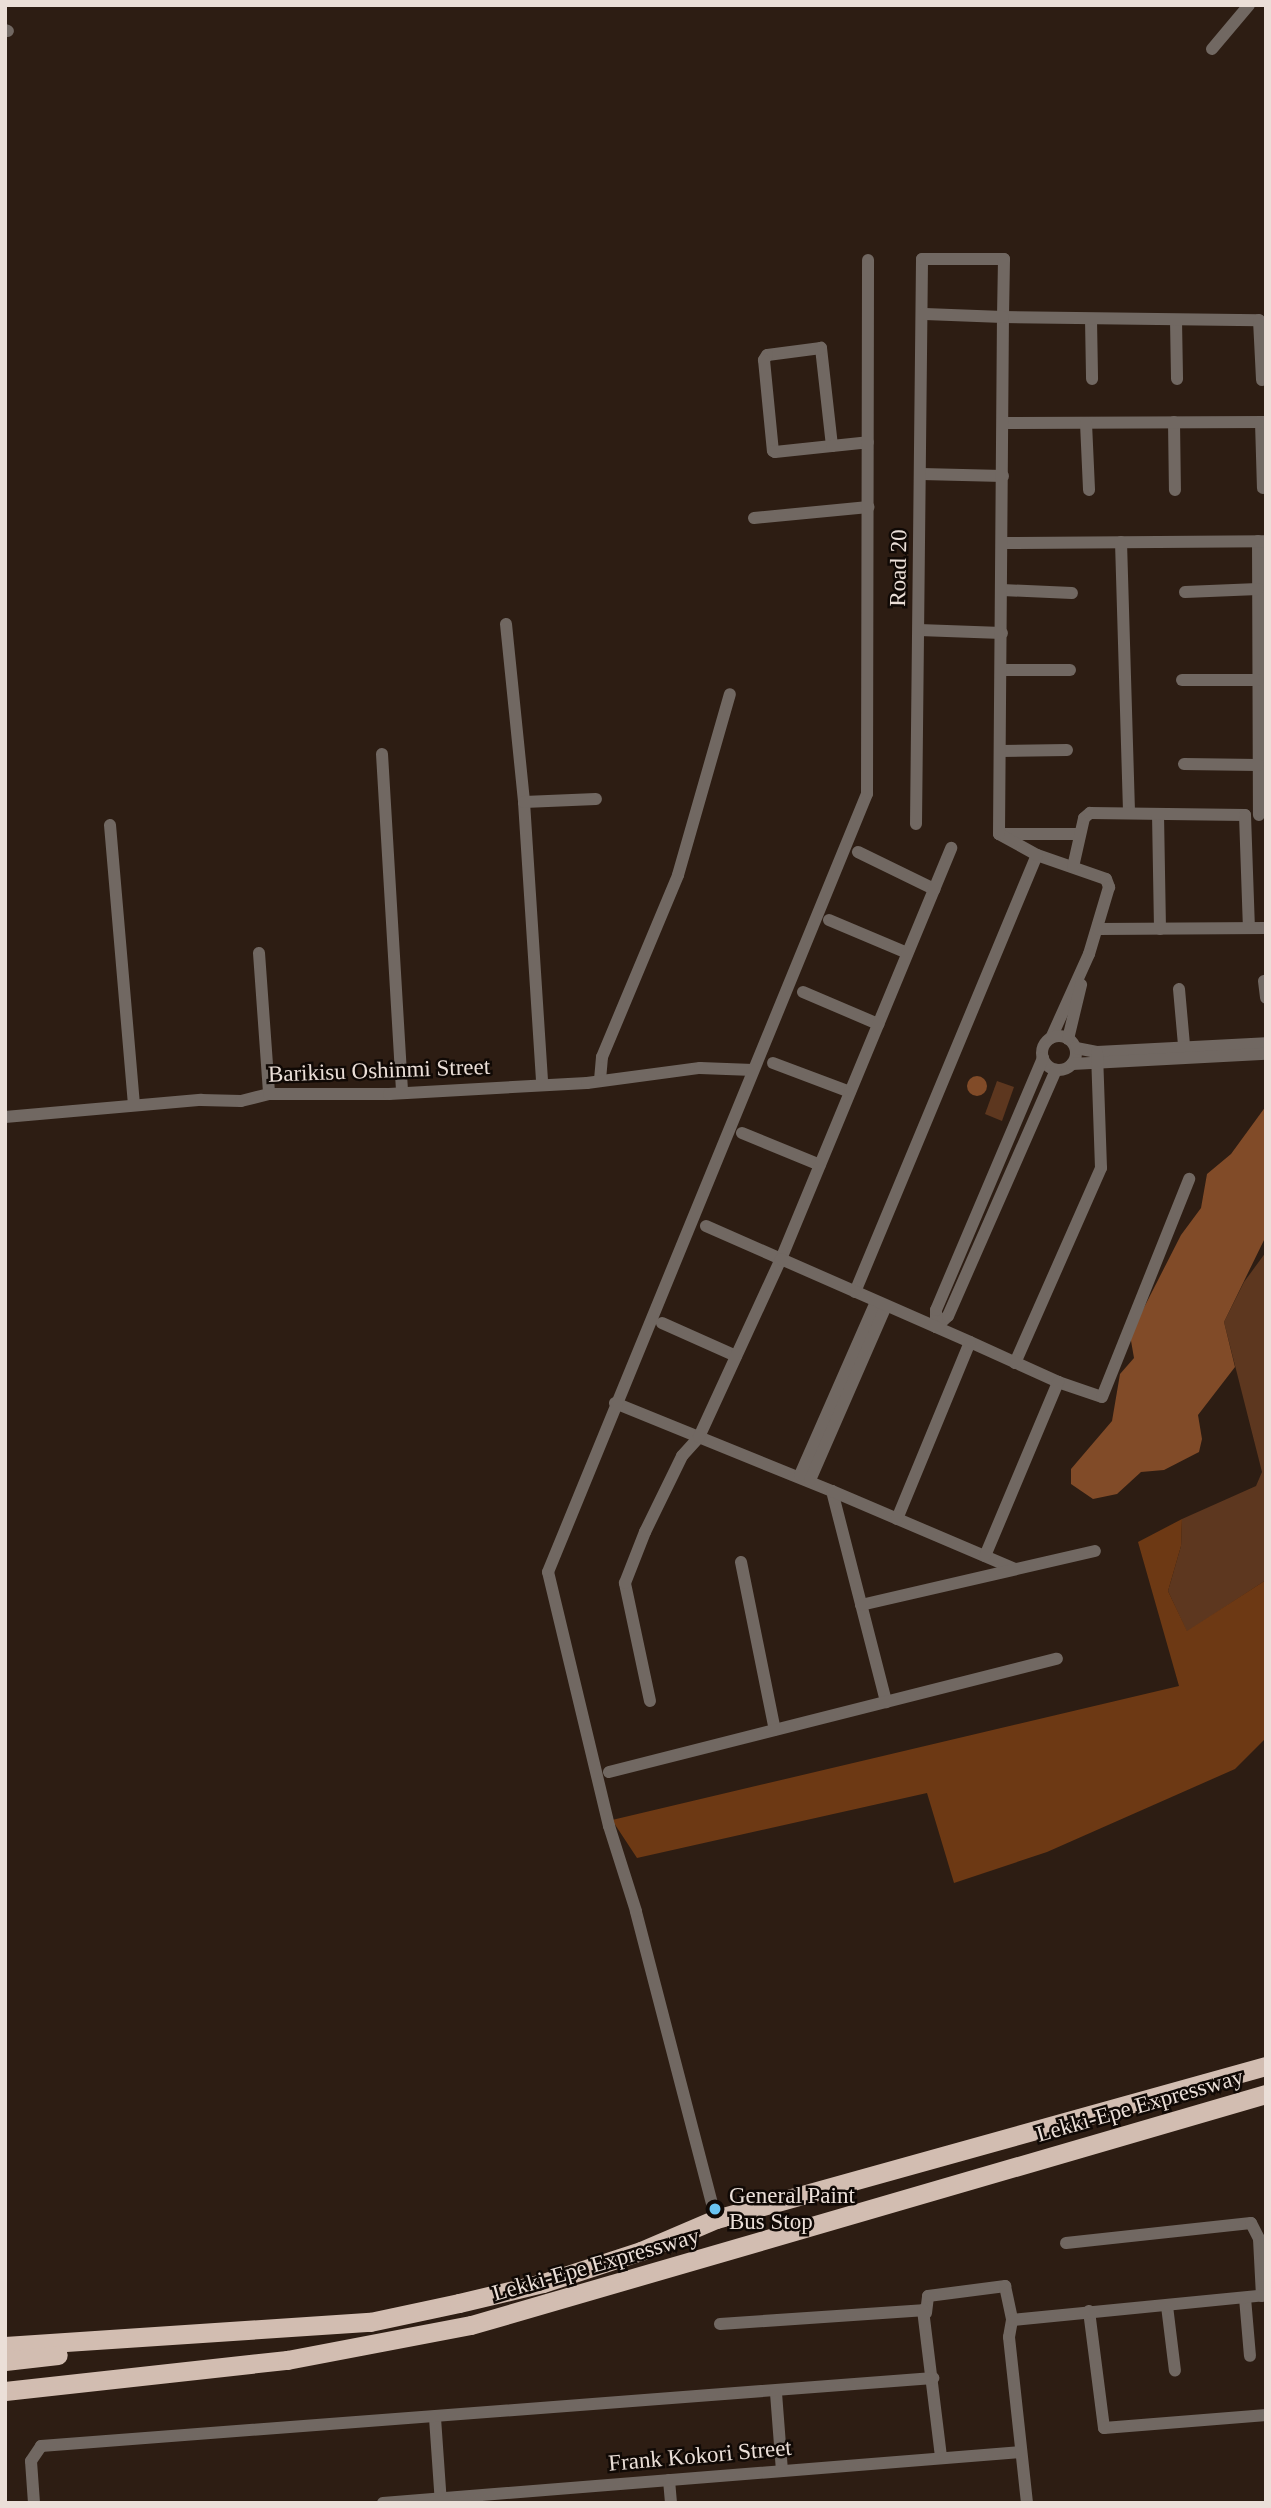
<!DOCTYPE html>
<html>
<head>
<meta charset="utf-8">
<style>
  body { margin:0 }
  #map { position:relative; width:1271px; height:2508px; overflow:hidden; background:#2d1d13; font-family:"Times New Roman",serif }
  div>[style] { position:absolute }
  .green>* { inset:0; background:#5d371f }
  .forest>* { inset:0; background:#6d3914 }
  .water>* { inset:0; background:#814b28 }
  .round { border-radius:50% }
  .minor>* { height:12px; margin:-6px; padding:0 6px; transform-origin:6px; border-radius:6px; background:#716862 }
  .minor>.ring { margin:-6px; padding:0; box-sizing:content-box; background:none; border:12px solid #716862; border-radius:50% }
  .trunk>* { height:19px; margin:-9.5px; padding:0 9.5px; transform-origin:9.5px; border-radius:9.5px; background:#d2bdb1 }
  .dots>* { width:19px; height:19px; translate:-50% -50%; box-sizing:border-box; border:4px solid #100905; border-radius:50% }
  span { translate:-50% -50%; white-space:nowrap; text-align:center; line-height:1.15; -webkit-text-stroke:5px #100905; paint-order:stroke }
  .street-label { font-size:23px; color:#ebdfd8 }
  .poi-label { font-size:23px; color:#ebdfd8 }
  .left { translate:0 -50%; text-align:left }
  .frame { position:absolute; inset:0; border:7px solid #ebdfd8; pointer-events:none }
</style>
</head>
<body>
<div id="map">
  <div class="green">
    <div style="clip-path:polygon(997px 1081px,1014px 1087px,1002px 1121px,985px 1114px)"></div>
    <div style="clip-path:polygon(1266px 1252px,1266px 1580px,1187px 1632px,1168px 1591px,1181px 1546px,1182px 1519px,1256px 1486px,1262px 1472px,1224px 1322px,1244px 1282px)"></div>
  </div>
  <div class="forest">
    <div style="clip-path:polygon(1182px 1519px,1181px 1546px,1168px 1591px,1187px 1631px,1266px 1580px,1266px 1738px,1235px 1769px,1047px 1852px,954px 1883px,927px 1793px,637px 1858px,612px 1820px,1179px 1686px,1138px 1542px)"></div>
  </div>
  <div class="water">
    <div class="round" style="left:967px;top:1076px;width:20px;height:20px"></div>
    <div style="clip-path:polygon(1266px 1106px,1266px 1236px,1224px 1322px,1235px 1367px,1198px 1415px,1202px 1439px,1199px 1452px,1164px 1470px,1141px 1472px,1117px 1494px,1093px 1499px,1071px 1484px,1071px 1469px,1112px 1421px,1120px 1374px,1134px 1358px,1130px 1335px,1181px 1235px,1201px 1208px,1207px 1174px,1231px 1154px)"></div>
  </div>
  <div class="minor">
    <div style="left:5px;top:30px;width:3px;rotate:18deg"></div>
    <div style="left:1212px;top:49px;width:57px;rotate:-49.9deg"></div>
    <div style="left:1091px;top:319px;width:60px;rotate:89deg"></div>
    <div style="left:1176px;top:320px;width:59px;rotate:89deg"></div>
    <div style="left:1174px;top:422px;width:68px;rotate:89.2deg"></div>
    <div style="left:1261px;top:422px;width:66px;rotate:88.3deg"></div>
    <div style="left:1003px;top:423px;width:263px;rotate:-0.2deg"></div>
    <div style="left:1086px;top:423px;width:67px;rotate:87.4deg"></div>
    <div style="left:832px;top:446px;width:99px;rotate:-96.4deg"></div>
    <div style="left:821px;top:348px;width:54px;rotate:172.6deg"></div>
    <div style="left:767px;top:355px;width:6px;rotate:121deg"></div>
    <div style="left:764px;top:360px;width:91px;rotate:84.4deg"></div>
    <div style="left:773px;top:451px;width:2px;rotate:27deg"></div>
    <div style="left:775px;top:452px;width:57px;rotate:-6deg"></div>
    <div style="left:832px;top:446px;width:36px;rotate:-6deg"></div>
    <div style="left:922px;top:474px;width:81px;rotate:1.4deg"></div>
    <div style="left:754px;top:518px;width:115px;rotate:-5.5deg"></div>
    <div style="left:1258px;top:541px;width:274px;rotate:89.8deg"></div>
    <div style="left:1121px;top:542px;width:271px;rotate:88.3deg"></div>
    <div style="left:1002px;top:543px;width:262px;rotate:-0.4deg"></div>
    <div style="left:1002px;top:590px;width:70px;rotate:2.5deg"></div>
    <div style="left:1185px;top:592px;width:73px;rotate:-2.4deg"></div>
    <div style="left:506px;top:624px;width:179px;rotate:84.2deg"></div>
    <div style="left:524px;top:802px;width:283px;rotate:86.3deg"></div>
    <div style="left:919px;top:630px;width:83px;rotate:2.1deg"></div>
    <div style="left:1001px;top:670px;width:69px"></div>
    <div style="left:1182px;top:680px;width:76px"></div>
    <div style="left:1001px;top:751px;width:66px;rotate:-0.9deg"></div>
    <div style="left:382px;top:754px;width:338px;rotate:86.6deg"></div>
    <div style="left:1184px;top:764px;width:74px;rotate:0.8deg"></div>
    <div style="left:524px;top:802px;width:72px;rotate:-2.4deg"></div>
    <div style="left:1158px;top:814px;width:115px;rotate:89deg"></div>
    <div style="left:916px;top:824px;width:565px;rotate:-89.39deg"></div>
    <div style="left:922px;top:259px;width:82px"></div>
    <div style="left:1004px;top:259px;width:58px;rotate:91deg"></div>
    <div style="left:1003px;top:317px;width:256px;rotate:0.7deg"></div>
    <div style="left:1259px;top:320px;width:60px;rotate:87.1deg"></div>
    <div style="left:110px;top:825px;width:281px;rotate:85.1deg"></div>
    <div style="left:999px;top:834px;width:81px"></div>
    <div style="left:858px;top:852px;width:85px;rotate:26deg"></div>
    <div style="left:1037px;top:855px;width:73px;rotate:19.2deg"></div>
    <div style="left:1106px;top:879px;width:9px;rotate:69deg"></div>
    <div style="left:1109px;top:887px;width:70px;rotate:106.6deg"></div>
    <div style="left:1089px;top:954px;width:92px;rotate:114.3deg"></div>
    <div style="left:1073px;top:867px;width:50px;rotate:-77.3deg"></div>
    <div style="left:1084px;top:818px;width:8px;rotate:-40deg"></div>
    <div style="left:1090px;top:813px;width:155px;rotate:0.7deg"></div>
    <div style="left:1245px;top:815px;width:113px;rotate:88deg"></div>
    <div style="left:829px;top:920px;width:85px;rotate:22.9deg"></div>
    <div style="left:1098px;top:929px;width:168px;rotate:-0.3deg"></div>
    <div style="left:259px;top:953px;width:141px;rotate:85.9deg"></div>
    <div style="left:1264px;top:981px;width:17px;rotate:83deg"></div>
    <div style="left:1179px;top:989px;width:67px;rotate:84.9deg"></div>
    <div style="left:803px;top:992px;width:82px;rotate:23.1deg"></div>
    <div class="ring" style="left:1042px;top:1036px;width:22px;height:22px"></div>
    <div style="left:1068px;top:1039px;width:56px;rotate:-76.5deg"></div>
    <div style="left:1076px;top:1048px;width:21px;rotate:11deg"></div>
    <div style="left:1097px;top:1052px;width:169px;rotate:-3deg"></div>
    <div style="left:773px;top:1063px;width:82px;rotate:20.6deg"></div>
    <div style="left:1072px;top:1064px;width:194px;rotate:-3deg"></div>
    <div style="left:600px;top:1080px;width:23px;rotate:-85deg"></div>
    <div style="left:602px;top:1057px;width:197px;rotate:-67.3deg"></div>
    <div style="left:678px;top:875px;width:188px;rotate:-74deg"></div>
    <div style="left:5px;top:1117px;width:197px;rotate:-5deg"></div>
    <div style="left:201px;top:1100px;width:40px;rotate:1.4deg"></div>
    <div style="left:241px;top:1101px;width:29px;rotate:-14deg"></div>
    <div style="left:269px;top:1094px;width:120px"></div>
    <div style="left:389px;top:1094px;width:198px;rotate:-3.2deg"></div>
    <div style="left:587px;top:1083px;width:114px;rotate:-7.6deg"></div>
    <div style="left:700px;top:1068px;width:53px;rotate:2.2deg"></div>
    <div style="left:742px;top:1133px;width:84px;rotate:22.3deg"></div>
    <div style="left:706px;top:1226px;width:82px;rotate:23.7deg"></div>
    <div style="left:781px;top:1259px;width:445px;rotate:-67.5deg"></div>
    <div style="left:855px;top:1292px;width:473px;rotate:-67.4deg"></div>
    <div style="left:1037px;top:855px;width:43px;rotate:-151.1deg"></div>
    <div style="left:999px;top:834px;width:517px;rotate:-89.56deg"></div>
    <div style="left:1003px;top:317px;width:78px;rotate:-177.8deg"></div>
    <div style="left:662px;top:1323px;width:81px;rotate:24deg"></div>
    <div style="left:936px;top:1327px;width:17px;rotate:-90deg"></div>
    <div style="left:936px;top:1310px;width:274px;rotate:-67deg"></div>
    <div style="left:936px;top:1327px;width:16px;rotate:-43deg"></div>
    <div style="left:948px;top:1316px;width:269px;rotate:-66.3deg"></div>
    <div style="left:1015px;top:1363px;width:213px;rotate:-66.2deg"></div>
    <div style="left:1101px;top:1168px;width:116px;rotate:-92deg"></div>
    <div style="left:615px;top:1403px;width:234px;rotate:22.1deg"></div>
    <div style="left:832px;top:1491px;width:218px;rotate:75.6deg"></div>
    <div style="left:800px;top:1475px;width:189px;rotate:-66.3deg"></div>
    <div style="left:810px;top:1480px;width:190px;rotate:-66.4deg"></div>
    <div style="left:832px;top:1491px;width:199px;rotate:23.1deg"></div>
    <div style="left:897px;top:1519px;width:191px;rotate:-67.6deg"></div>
    <div style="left:970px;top:1342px;width:97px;rotate:24.4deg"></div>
    <div style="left:1058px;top:1382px;width:46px;rotate:18.8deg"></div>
    <div style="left:1102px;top:1397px;width:235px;rotate:-68.2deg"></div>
    <div style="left:985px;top:1556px;width:189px;rotate:-67.2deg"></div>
    <div style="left:741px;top:1562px;width:171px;rotate:78.6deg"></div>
    <div style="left:861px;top:1605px;width:240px;rotate:-13deg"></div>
    <div style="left:650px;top:1701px;width:121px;rotate:-102deg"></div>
    <div style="left:625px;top:1583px;width:55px;rotate:-68.6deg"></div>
    <div style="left:645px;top:1532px;width:85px;rotate:-64deg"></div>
    <div style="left:682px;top:1456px;width:25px;rotate:-48deg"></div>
    <div style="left:699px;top:1437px;width:196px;rotate:-65.3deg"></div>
    <div style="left:781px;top:1259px;width:206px;rotate:23.7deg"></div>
    <div style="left:609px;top:1772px;width:462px;rotate:-14.2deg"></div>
    <div style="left:716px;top:2219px;width:318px;rotate:-104.6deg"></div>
    <div style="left:636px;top:1911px;width:89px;rotate:-107.6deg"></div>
    <div style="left:609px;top:1826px;width:261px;rotate:-103.5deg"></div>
    <div style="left:548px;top:1572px;width:841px;rotate:-67.71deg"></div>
    <div style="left:867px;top:794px;width:534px;rotate:-89.89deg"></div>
    <div style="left:1066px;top:2243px;width:186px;rotate:-6.2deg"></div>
    <div style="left:1251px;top:2223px;width:18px;rotate:63deg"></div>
    <div style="left:1259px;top:2239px;width:57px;rotate:87deg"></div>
    <div style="left:1245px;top:2298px;width:58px;rotate:85.1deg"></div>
    <div style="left:1167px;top:2306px;width:65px;rotate:83deg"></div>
    <div style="left:1089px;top:2311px;width:118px;rotate:82.7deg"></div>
    <div style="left:1104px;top:2428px;width:163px;rotate:-4.6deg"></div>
    <div style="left:926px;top:2313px;width:17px;rotate:-83deg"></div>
    <div style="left:928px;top:2296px;width:78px;rotate:-7.4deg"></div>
    <div style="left:1005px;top:2286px;width:35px;rotate:78deg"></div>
    <div style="left:720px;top:2324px;width:203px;rotate:-3.9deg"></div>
    <div style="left:923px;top:2310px;width:148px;rotate:83deg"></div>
    <div style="left:776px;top:2393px;width:78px;rotate:85.6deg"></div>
    <div style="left:435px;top:2418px;width:85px;rotate:86deg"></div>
    <div style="left:669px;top:2480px;width:23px;rotate:85deg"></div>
    <div style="left:34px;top:2503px;width:42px;rotate:-94.1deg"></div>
    <div style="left:31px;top:2461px;width:18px;rotate:-56deg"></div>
    <div style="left:41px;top:2446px;width:895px;rotate:-4.36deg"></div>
    <div style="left:383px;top:2503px;width:640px;rotate:-4.57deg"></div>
    <div style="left:1027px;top:2503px;width:167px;rotate:-96.2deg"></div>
    <div style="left:1009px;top:2337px;width:17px;rotate:-80deg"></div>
    <div style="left:1012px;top:2320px;width:255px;rotate:-5.6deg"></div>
  </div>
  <div class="trunk">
    <div style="left:5px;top:2346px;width:366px;rotate:-3.8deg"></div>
    <div style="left:370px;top:2322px;width:91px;rotate:-12.1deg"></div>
    <div style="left:459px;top:2303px;width:86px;rotate:-13.4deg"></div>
    <div style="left:543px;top:2283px;width:103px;rotate:-18.1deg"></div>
    <div style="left:641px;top:2251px;width:82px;rotate:-23.1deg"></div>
    <div style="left:716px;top:2219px;width:571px;rotate:-15.55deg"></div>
    <div style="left:5px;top:2361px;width:53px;rotate:-6.5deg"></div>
    <div style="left:5px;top:2391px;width:284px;rotate:-6.3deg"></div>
    <div style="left:287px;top:2360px;width:187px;rotate:-10.8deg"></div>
    <div style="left:471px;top:2325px;width:828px;rotate:-16.2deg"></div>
  </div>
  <div class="dots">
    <div style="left:715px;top:2209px;background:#69c3f1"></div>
  </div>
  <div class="street-label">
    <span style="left:899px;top:568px;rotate:-89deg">Road 20</span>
    <span style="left:379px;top:1071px;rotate:-2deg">Barikisu Oshinmi Street</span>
    <span style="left:1140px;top:2106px;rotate:-16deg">Lekki-Epe Expressway</span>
    <span style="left:596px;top:2265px;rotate:-16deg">Lekki-Epe Expressway</span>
    <span style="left:700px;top:2456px;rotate:-5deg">Frank Kokori Street</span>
  </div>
  <div class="poi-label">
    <span class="left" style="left:729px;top:2209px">General Paint<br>Bus Stop</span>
  </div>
  <div class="frame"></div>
</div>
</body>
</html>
